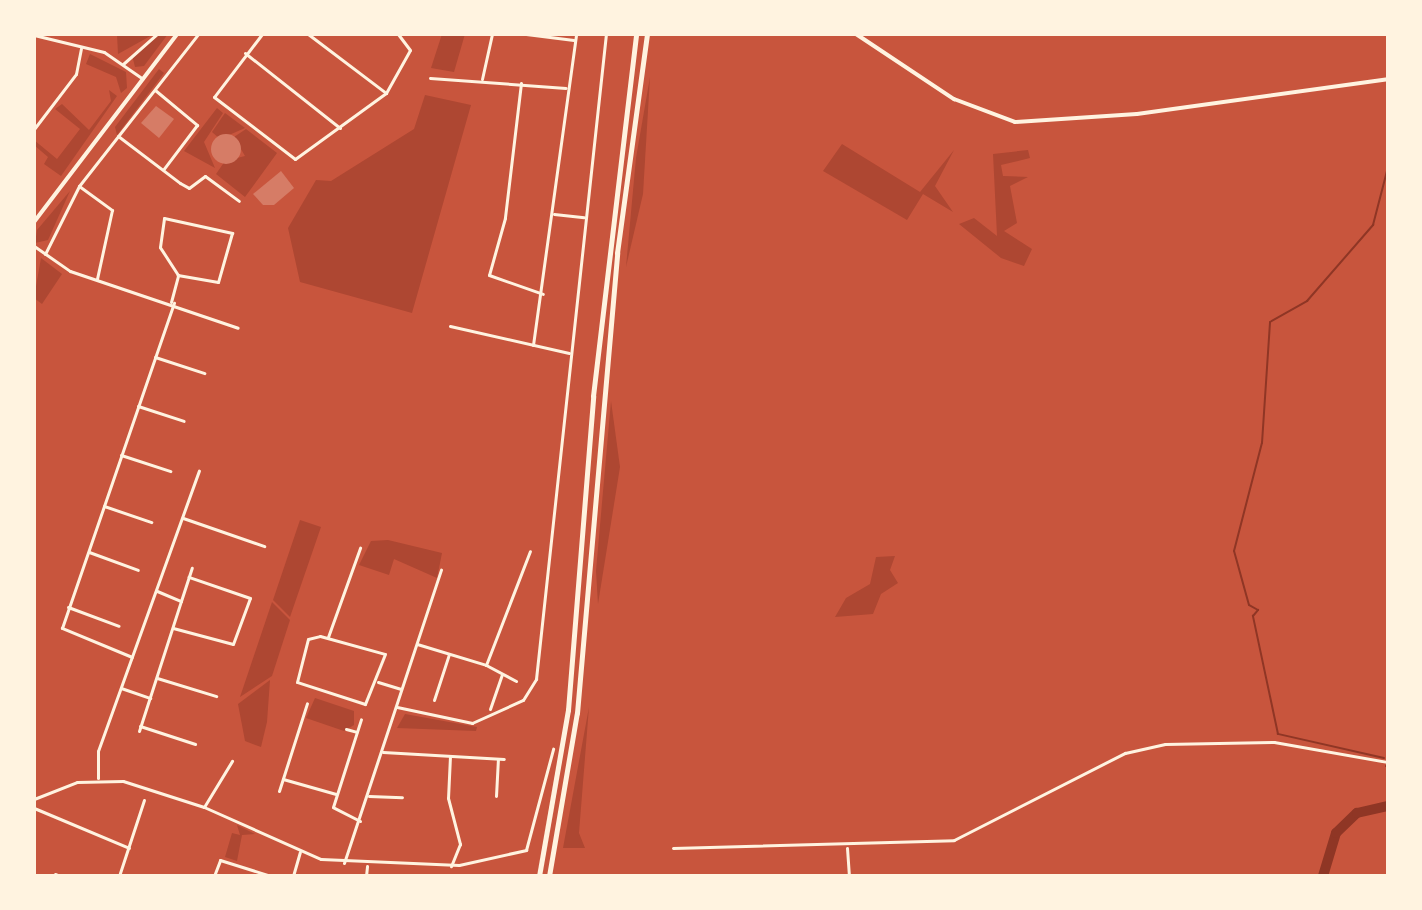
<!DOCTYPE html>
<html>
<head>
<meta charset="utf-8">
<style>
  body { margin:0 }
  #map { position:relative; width:1422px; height:910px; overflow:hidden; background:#c8553d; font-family:Roboto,sans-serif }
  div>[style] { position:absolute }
  .green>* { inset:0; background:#ae4732 }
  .stream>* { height:2px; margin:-1px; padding:0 1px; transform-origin:1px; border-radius:1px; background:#8f3625 }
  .river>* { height:10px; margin:-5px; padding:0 5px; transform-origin:5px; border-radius:5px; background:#8f3625 }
  .building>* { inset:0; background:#d67c66 }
  .round { border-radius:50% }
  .minor>* { height:3px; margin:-1.5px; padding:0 1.5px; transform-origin:1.5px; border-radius:1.5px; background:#fff3e0 }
  .tertiary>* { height:4px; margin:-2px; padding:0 2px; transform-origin:2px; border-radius:2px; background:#fff3e0 }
  .secondary>* { height:4px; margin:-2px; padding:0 2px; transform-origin:2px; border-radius:2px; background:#fff3e0 }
  .trunk>* { height:5px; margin:-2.5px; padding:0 2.5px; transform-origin:2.5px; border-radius:2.5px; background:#fff3e0 }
  span { translate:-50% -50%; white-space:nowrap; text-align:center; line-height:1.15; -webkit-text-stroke:6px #fff3e0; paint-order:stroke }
  .frame { position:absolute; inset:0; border:36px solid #fff3e0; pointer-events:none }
</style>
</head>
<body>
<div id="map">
  <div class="green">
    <div style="clip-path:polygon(117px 34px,154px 34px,118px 54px)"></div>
    <div style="clip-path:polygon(161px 34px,168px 34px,144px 66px,135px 67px,132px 55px)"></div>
    <div style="clip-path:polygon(442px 34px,465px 34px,454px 72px,431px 68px)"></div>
    <div style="clip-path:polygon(90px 54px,126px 72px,127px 88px,121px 93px,116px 77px,86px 64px)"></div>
    <div style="clip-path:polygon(159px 69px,164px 73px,117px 135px,115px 127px)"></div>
    <div style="clip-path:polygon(650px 77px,643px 194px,626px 267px,636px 158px)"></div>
    <div style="clip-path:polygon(109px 90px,117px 96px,61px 176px,44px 164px,48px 157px,34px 145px,34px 140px,57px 159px,80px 129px,55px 109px,62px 104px,89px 130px,111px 101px)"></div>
    <div style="clip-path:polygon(425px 95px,471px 105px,412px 313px,300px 282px,288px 228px,316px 180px,331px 181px,414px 129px)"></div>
    <div style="clip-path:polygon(217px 108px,223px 113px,204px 142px,215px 168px,184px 151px)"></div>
    <div style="clip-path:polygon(225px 113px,245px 128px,220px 139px,212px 132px)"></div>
    <div style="clip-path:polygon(246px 129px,277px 153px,245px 197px,216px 174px,225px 161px,245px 156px,234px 137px)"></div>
    <div style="clip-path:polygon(842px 144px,920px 192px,954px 150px,935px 186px,953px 212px,923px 194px,907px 220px,823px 171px)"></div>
    <div style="clip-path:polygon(1028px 150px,1030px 158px,1001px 165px,1003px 176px,1028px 177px,1010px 186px,1017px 223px,1004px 231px,1032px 249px,1024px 266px,1001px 258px,959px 224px,974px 218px,997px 236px,993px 154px)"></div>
    <div style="clip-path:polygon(70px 191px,48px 240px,35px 243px,37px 230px)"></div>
    <div style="clip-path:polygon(41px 258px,62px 274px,42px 304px,34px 298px)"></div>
    <div style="clip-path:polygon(611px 401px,620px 467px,598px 604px,596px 571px)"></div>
    <div style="clip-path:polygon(300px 520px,321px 527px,290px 617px,273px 600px)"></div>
    <div style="clip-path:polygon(388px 540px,442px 553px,437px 578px,394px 559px,389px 575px,359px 565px,371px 541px)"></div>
    <div style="clip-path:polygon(895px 556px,890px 570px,898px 583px,881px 594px,873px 614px,835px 617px,846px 598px,870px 584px,876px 557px)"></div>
    <div style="clip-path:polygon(272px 602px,290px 620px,272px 676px,240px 697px)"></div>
    <div style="clip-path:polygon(270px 680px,267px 722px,261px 747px,245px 741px,238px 704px)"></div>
    <div style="clip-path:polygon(315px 698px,354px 711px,354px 725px,344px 731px,306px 718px)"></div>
    <div style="clip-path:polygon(589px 707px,579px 833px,585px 848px,563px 848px)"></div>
    <div style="clip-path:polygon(405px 714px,477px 727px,476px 731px,397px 728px)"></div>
    <div style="clip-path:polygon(237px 825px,255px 834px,242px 835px,237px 861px,225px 857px,232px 833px,240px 835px)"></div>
  </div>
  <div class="stream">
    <div style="left:1384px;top:758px;width:109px;rotate:-167.2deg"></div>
    <div style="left:1278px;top:734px;width:121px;rotate:-102deg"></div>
    <div style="left:1253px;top:616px;width:8px;rotate:-50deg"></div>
    <div style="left:1258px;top:610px;width:10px;rotate:-151deg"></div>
    <div style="left:1249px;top:605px;width:56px;rotate:-105.5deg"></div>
    <div style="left:1234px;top:551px;width:112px;rotate:-75.5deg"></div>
    <div style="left:1262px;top:443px;width:121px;rotate:-86.2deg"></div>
    <div style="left:1270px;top:322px;width:43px;rotate:-29.6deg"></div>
    <div style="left:1307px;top:301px;width:101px;rotate:-49deg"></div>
    <div style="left:1373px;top:225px;width:60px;rotate:-75.5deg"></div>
    <div style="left:1386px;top:766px;width:2px;rotate:27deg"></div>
    <div style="left:1387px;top:806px;width:11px;rotate:-85deg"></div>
  </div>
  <div class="river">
    <div style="left:1323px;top:876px;width:45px;rotate:-73.2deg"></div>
    <div style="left:1336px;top:833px;width:29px;rotate:-44deg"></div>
    <div style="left:1357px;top:813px;width:32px;rotate:-13deg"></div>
  </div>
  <div class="building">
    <div style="clip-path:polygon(156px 106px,174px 119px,159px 138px,141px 123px)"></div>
    <div class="round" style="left:211px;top:134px;width:30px;height:30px"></div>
    <div style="clip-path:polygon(281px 171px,294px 188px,274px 205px,263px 205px,253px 194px)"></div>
  </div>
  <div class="minor">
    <div style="left:262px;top:34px;width:79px;rotate:127.3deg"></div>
    <div style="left:214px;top:97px;width:102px;rotate:37.4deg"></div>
    <div style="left:295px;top:159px;width:112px;rotate:-36deg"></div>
    <div style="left:386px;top:93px;width:49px;rotate:-60.8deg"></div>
    <div style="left:410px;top:50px;width:20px;rotate:-127deg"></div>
    <div style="left:308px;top:34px;width:98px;rotate:37.1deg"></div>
    <div style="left:526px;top:34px;width:48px;rotate:7.1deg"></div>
    <div style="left:34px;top:35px;width:72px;rotate:13.7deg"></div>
    <div style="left:104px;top:52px;width:47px;rotate:34.7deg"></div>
    <div style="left:245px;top:53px;width:121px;rotate:38.3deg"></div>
    <div style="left:123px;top:64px;width:45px;rotate:-41.4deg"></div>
    <div style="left:430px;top:78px;width:136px;rotate:4.2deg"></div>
    <div style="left:482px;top:79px;width:46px;rotate:-77.5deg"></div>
    <div style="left:521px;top:83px;width:136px;rotate:96.8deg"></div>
    <div style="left:505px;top:218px;width:59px;rotate:105.7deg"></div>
    <div style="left:489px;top:275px;width:57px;rotate:19.4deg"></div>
    <div style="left:155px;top:90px;width:55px;rotate:39.8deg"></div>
    <div style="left:197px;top:125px;width:56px;rotate:127.1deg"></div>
    <div style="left:34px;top:129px;width:69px;rotate:-52.6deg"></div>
    <div style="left:76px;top:74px;width:26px;rotate:-79deg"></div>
    <div style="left:118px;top:136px;width:78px;rotate:37.2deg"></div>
    <div style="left:180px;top:183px;width:10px;rotate:29deg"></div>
    <div style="left:189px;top:188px;width:20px;rotate:-37deg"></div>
    <div style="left:205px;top:176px;width:42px;rotate:36.3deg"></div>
    <div style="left:79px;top:186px;width:41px;rotate:36deg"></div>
    <div style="left:112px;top:210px;width:71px;rotate:102.3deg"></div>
    <div style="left:554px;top:214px;width:30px;rotate:6deg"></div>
    <div style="left:34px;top:246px;width:44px;rotate:34.8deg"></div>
    <div style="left:70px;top:271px;width:177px;rotate:18.7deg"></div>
    <div style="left:45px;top:254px;width:76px;rotate:-63.4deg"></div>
    <div style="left:79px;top:186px;width:193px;rotate:-51.9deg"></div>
    <div style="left:171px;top:302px;width:28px;rotate:-75deg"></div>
    <div style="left:178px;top:275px;width:33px;rotate:-123deg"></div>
    <div style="left:160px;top:247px;width:29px;rotate:-82deg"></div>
    <div style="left:164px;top:218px;width:70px;rotate:12.4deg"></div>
    <div style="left:232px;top:233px;width:51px;rotate:105.9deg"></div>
    <div style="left:218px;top:282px;width:41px;rotate:-170.1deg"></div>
    <div style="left:450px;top:326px;width:122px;rotate:12.8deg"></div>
    <div style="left:533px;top:345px;width:314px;rotate:-82.1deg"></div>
    <div style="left:155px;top:357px;width:52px;rotate:18.1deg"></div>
    <div style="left:138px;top:406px;width:48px;rotate:18.1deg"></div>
    <div style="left:121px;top:455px;width:52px;rotate:18.1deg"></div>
    <div style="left:104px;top:506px;width:50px;rotate:18.8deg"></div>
    <div style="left:183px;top:518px;width:86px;rotate:19.1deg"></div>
    <div style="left:89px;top:552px;width:52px;rotate:20.2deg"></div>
    <div style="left:157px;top:591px;width:26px;rotate:23deg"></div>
    <div style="left:181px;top:601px;width:35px;rotate:-72deg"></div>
    <div style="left:68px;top:607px;width:54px;rotate:20.4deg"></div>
    <div style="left:173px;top:628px;width:62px;rotate:14.9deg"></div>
    <div style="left:233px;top:644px;width:49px;rotate:-69.7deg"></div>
    <div style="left:250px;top:598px;width:65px;rotate:-161deg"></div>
    <div style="left:320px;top:636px;width:67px;rotate:15.5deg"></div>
    <div style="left:385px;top:654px;width:54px;rotate:111.8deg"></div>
    <div style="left:365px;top:704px;width:71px;rotate:-162.1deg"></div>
    <div style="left:297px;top:682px;width:44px;rotate:-75.7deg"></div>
    <div style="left:308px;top:639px;width:12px;rotate:-14deg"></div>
    <div style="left:328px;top:637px;width:95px;rotate:-70.2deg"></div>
    <div style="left:417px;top:644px;width:72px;rotate:16.9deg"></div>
    <div style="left:486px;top:665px;width:122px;rotate:-68.9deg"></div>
    <div style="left:132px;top:657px;width:76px;rotate:-157.5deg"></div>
    <div style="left:62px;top:628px;width:344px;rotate:-71deg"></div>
    <div style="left:486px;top:665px;width:34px;rotate:28deg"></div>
    <div style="left:157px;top:678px;width:62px;rotate:17deg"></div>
    <div style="left:378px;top:682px;width:24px;rotate:17deg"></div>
    <div style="left:121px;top:688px;width:31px;rotate:19deg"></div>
    <div style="left:434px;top:700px;width:48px;rotate:-71.9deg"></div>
    <div style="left:397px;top:707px;width:77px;rotate:12deg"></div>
    <div style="left:472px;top:723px;width:56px;rotate:-24.3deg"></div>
    <div style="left:523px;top:700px;width:25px;rotate:-58deg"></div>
    <div style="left:536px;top:679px;width:649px;rotate:-83.81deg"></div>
    <div style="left:490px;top:709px;width:36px;rotate:-71deg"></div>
    <div style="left:140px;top:726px;width:58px;rotate:18.1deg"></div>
    <div style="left:346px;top:729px;width:11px;rotate:15deg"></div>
    <div style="left:139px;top:731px;width:137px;rotate:-72.1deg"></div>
    <div style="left:383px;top:752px;width:121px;rotate:3.3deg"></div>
    <div style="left:450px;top:756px;width:42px;rotate:92.7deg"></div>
    <div style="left:448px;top:798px;width:48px;rotate:75.4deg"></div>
    <div style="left:460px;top:844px;width:24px;rotate:112deg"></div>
    <div style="left:98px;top:778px;width:27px;rotate:-90deg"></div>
    <div style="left:98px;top:751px;width:298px;rotate:-70.2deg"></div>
    <div style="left:283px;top:779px;width:55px;rotate:15.8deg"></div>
    <div style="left:279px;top:791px;width:92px;rotate:-72.3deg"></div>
    <div style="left:369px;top:796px;width:33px;rotate:2deg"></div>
    <div style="left:496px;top:796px;width:37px;rotate:-87deg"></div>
    <div style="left:34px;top:799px;width:46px;rotate:-21.6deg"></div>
    <div style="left:77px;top:782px;width:46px;rotate:-1.2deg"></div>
    <div style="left:123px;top:781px;width:85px;rotate:17.8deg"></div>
    <div style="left:204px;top:807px;width:128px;rotate:24deg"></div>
    <div style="left:321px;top:859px;width:138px;rotate:2.5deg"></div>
    <div style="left:459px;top:865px;width:69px;rotate:-12.6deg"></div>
    <div style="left:526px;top:850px;width:105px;rotate:-75deg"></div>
    <div style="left:204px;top:807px;width:54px;rotate:-58.7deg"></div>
    <div style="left:34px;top:808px;width:103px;rotate:22.8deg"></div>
    <div style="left:360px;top:821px;width:30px;rotate:-153deg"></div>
    <div style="left:333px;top:807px;width:92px;rotate:-72.3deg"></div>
    <div style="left:673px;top:848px;width:281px;rotate:-1.6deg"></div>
    <div style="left:954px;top:840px;width:192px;rotate:-27deg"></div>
    <div style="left:1125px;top:753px;width:41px;rotate:-12.7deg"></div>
    <div style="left:1165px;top:744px;width:109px;rotate:-1.1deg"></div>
    <div style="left:1274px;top:742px;width:116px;rotate:10deg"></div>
    <div style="left:847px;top:848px;width:28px;rotate:86deg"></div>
    <div style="left:344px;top:863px;width:309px;rotate:-71.7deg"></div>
    <div style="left:55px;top:874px;width:5px;rotate:22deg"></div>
    <div style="left:119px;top:876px;width:80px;rotate:-71.8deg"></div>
    <div style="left:214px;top:876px;width:17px;rotate:-69deg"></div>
    <div style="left:220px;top:860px;width:53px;rotate:17.4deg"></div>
    <div style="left:293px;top:876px;width:25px;rotate:-74deg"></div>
    <div style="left:366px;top:876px;width:10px;rotate:-84deg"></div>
  </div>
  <div class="tertiary">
    <div style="left:856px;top:34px;width:118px;rotate:33.6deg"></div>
    <div style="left:954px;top:99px;width:65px;rotate:20.7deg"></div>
    <div style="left:1015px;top:122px;width:122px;rotate:-3.8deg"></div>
    <div style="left:1137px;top:114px;width:253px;rotate:-7.9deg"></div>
  </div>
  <div class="secondary">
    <div style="left:34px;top:222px;width:236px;rotate:-52.7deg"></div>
  </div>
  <div class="trunk">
    <div style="left:539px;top:876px;width:169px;rotate:-80.1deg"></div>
    <div style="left:568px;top:710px;width:315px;rotate:-85.4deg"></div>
    <div style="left:593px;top:396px;width:365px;rotate:-83.2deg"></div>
    <div style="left:549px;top:876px;width:165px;rotate:-80.3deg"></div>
    <div style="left:577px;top:713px;width:462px;rotate:-85deg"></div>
    <div style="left:617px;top:253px;width:221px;rotate:-82.2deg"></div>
  </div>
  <div class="frame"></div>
</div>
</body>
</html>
